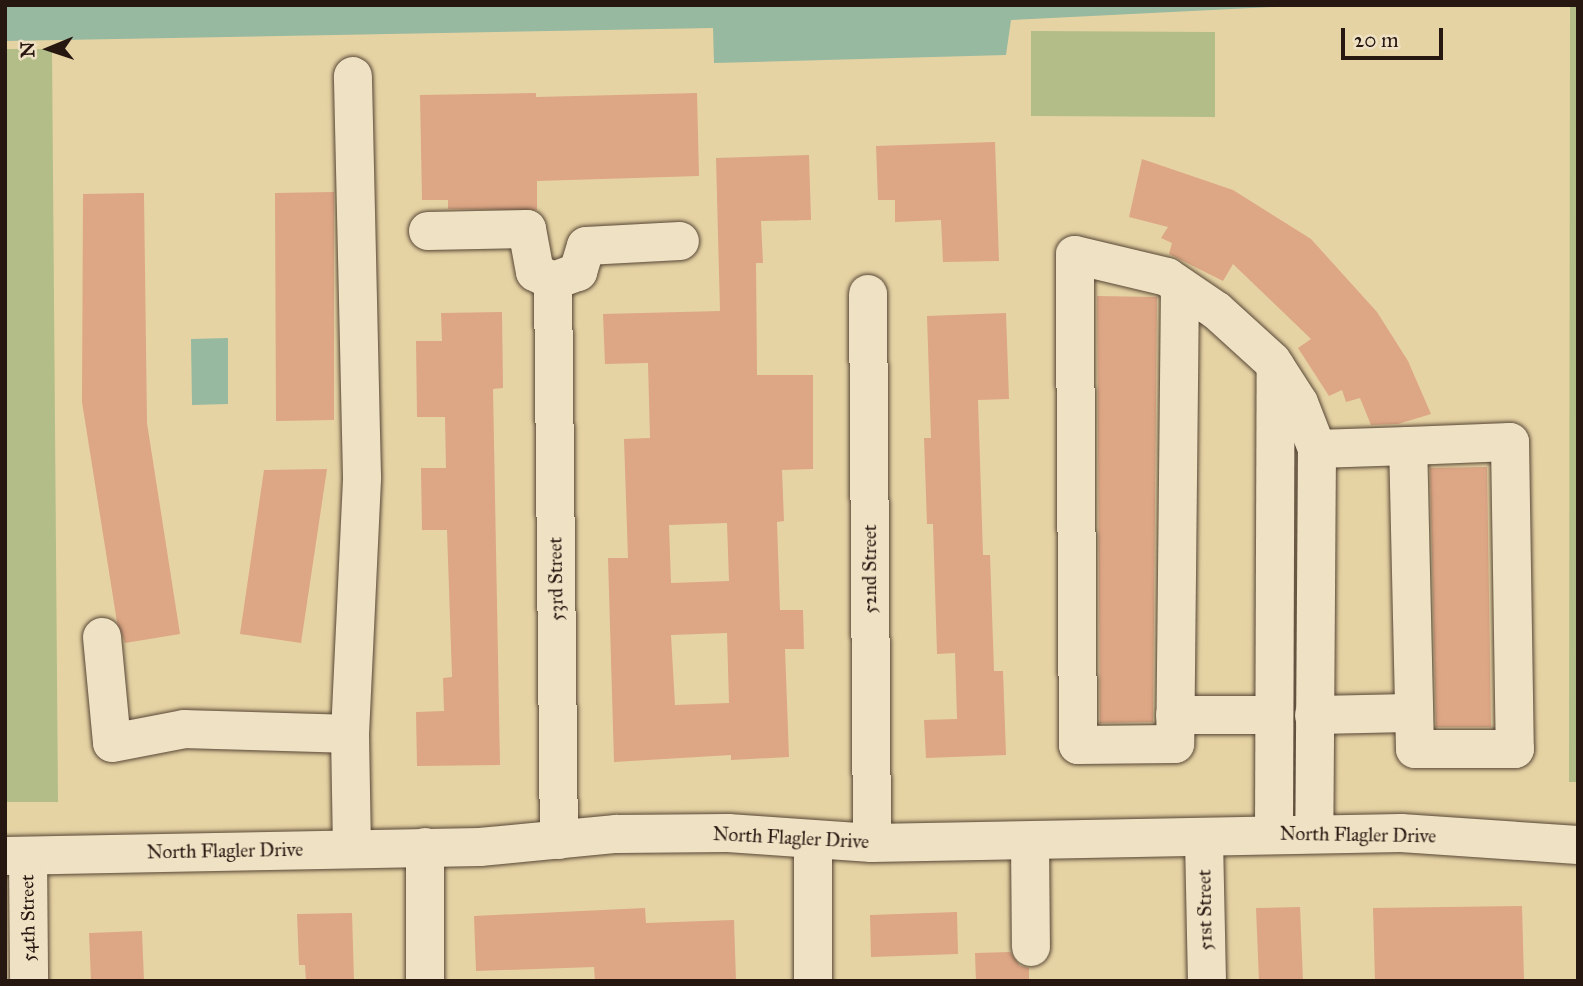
<!DOCTYPE html>
<html>
<head>
<meta charset="utf-8">
<style>
  body { margin:0 }
  #map { position:relative; width:1583px; height:986px; overflow:hidden; background:#e6d3a4; font-family:"IM FELL Great Primer",serif }
  div>[style] { position:absolute }
  .green>* { inset:0; background:#b2bd88 }
  .water>* { inset:0; background:#97b9a0 }
  .building>* { inset:0; background:#dda685 }
  .roads { filter:drop-shadow(0 0 2px #574636) drop-shadow(0 0 2px #574636) }
  .minor>* { height:38px; margin:-19px; padding:0 19px; transform-origin:19px; border-radius:19px; background:#efe2c4 }
  span { translate:-50% -50%; white-space:nowrap; text-align:center; line-height:1.15; -webkit-text-stroke:5px #efe2c4; paint-order:stroke }
  .street-label { font-size:19px; color:#271711 }
  .frame { position:absolute; inset:0; border:7px solid #271711; pointer-events:none }
  .north { position:absolute; left:14px; top:14px; width:70px; height:70px; -webkit-text-stroke:5px #efe2c4; paint-order:stroke; rotate:268deg; font-size:19px; font-weight:700; line-height:28px; text-align:center; color:#271711 }
  .north::after { content:''; display:block; margin:auto; width:24px; height:32px; background:#271711; clip-path:polygon(50% 0,100% 100%,50% 72%,0 100%) }
  .scale { position:absolute; left:1341px; top:28px; width:102px; height:32px; box-sizing:border-box; border:4px solid #271711; border-top:0; padding-left:9px; font-size:21px; line-height:24px; white-space:nowrap; color:#271711; -webkit-text-stroke:5px #efe2c4; paint-order:stroke }
</style>
</head>
<body>
<div id="map">
  <div class="green">
    <div style="clip-path:polygon(1570px 5px,1578px 5px,1578px 782px,1569px 782px)"></div>
    <div style="clip-path:polygon(1031px 31px,1215px 32px,1215px 117px,1031px 116px)"></div>
    <div style="clip-path:polygon(5px 49px,52px 49px,58px 802px,5px 802px)"></div>
  </div>
  <div class="water">
    <div style="clip-path:polygon(5px 5px,1314px 5px,1011px 20px,1006px 55px,714px 63px,713px 28px,5px 41px)"></div>
    <div style="clip-path:polygon(228px 338px,228px 404px,192px 405px,191px 339px)"></div>
  </div>
  <div class="building">
    <div style="clip-path:polygon(536px 93px,536px 97px,697px 93px,699px 176px,537px 181px,537px 210px,448px 209px,448px 200px,422px 200px,420px 95px)"></div>
    <div style="clip-path:polygon(995px 142px,999px 261px,943px 262px,941px 220px,895px 222px,895px 200px,878px 200px,876px 146px)"></div>
    <div style="clip-path:polygon(evenodd,809px 155px,811px 220px,761px 221px,763px 263px,756px 263px,757px 375px,813px 375px,813px 469px,782px 470px,784px 521px,777px 522px,780px 610px,803px 610px,804px 649px,785px 649px,789px 757px,731px 760px,731px 755px,614px 762px,608px 558px,628px 558px,624px 439px,650px 438px,648px 363px,605px 364px,603px 314px,720px 311px,716px 158px,809px 155px,727px 523px,729px 581px,671px 583px,669px 525px,727px 523px,809px 155px,727px 633px,729px 703px,675px 705px,671px 635px,727px 633px)"></div>
    <div style="clip-path:polygon(1142px 159px,1233px 190px,1311px 239px,1377px 312px,1408px 361px,1431px 414px,1398px 424px,1371px 425px,1360px 398px,1346px 402px,1342px 390px,1329px 396px,1298px 348px,1311px 339px,1233px 264px,1223px 281px,1169px 254px,1172px 243px,1161px 238px,1168px 227px,1129px 217px)"></div>
    <div style="clip-path:polygon(334px 192px,334px 420px,276px 421px,275px 193px)"></div>
    <div style="clip-path:polygon(144px 193px,147px 423px,180px 634px,125px 643px,117px 622px,82px 402px,83px 194px)"></div>
    <div style="clip-path:polygon(1097px 296px,1157px 297px,1153px 722px,1100px 723px)"></div>
    <div style="clip-path:polygon(502px 312px,503px 388px,493px 389px,500px 765px,417px 766px,416px 712px,444px 711px,443px 678px,452px 677px,447px 530px,422px 530px,421px 468px,446px 468px,445px 417px,417px 417px,416px 341px,442px 341px,441px 313px)"></div>
    <div style="clip-path:polygon(1006px 313px,1009px 399px,978px 400px,983px 555px,990px 555px,994px 671px,1003px 671px,1006px 755px,926px 758px,924px 720px,957px 719px,955px 653px,937px 654px,933px 524px,927px 524px,924px 438px,931px 438px,927px 316px)"></div>
    <div style="clip-path:polygon(1487px 467px,1491px 727px,1436px 727px,1430px 468px)"></div>
    <div style="clip-path:polygon(327px 469px,301px 643px,240px 634px,264px 470px)"></div>
    <div style="clip-path:polygon(1522px 906px,1524px 981px,1375px 981px,1373px 908px)"></div>
    <div style="clip-path:polygon(1300px 907px,1303px 981px,1259px 981px,1256px 908px)"></div>
    <div style="clip-path:polygon(645px 908px,646px 923px,734px 920px,736px 981px,595px 981px,594px 967px,476px 971px,474px 916px)"></div>
    <div style="clip-path:polygon(957px 912px,958px 954px,871px 957px,870px 915px)"></div>
    <div style="clip-path:polygon(352px 913px,354px 981px,306px 981px,305px 965px,299px 965px,297px 914px)"></div>
    <div style="clip-path:polygon(142px 931px,144px 981px,91px 981px,89px 933px)"></div>
    <div style="clip-path:polygon(1010px 952px,1020px 966px,1029px 968px,1029px 981px,976px 981px,975px 953px)"></div>
  </div>
  <div class="roads">
    <div class="minor">
      <div style="left:428px;top:231px;width:99px;rotate:-1.2deg"></div>
      <div style="left:527px;top:229px;width:44px;rotate:79.5deg"></div>
      <div style="left:535px;top:272px;width:20px;rotate:27deg"></div>
      <div style="left:553px;top:281px;width:559px;rotate:89.39deg"></div>
      <div style="left:553px;top:281px;width:27px;rotate:-20deg"></div>
      <div style="left:578px;top:272px;width:27px;rotate:-73deg"></div>
      <div style="left:586px;top:246px;width:94px;rotate:-3deg"></div>
      <div style="left:1180px;top:287px;width:457px;rotate:90.6deg"></div>
      <div style="left:1175px;top:744px;width:97px;rotate:179.4deg"></div>
      <div style="left:1078px;top:745px;width:490px;rotate:-90.4deg"></div>
      <div style="left:1075px;top:255px;width:95px;rotate:13.4deg"></div>
      <div style="left:1167px;top:277px;width:60px;rotate:34.2deg"></div>
      <div style="left:1217px;top:311px;width:74px;rotate:42.3deg"></div>
      <div style="left:1272px;top:361px;width:50px;rotate:57.3deg"></div>
      <div style="left:1299px;top:403px;width:49px;rotate:68.6deg"></div>
      <div style="left:1317px;top:449px;width:385px;rotate:90.4deg"></div>
      <div style="left:868px;top:294px;width:549px;rotate:89.58deg"></div>
      <div style="left:1317px;top:449px;width:91px;rotate:-1.9deg"></div>
      <div style="left:1408px;top:446px;width:102px;rotate:-2.2deg"></div>
      <div style="left:1510px;top:442px;width:307px;rotate:89.1deg"></div>
      <div style="left:1515px;top:749px;width:100px;rotate:180deg"></div>
      <div style="left:1415px;top:749px;width:303px;rotate:-91.3deg"></div>
      <div style="left:102px;top:637px;width:106px;rotate:84.6deg"></div>
      <div style="left:112px;top:743px;width:74px;rotate:-10.9deg"></div>
      <div style="left:185px;top:729px;width:165px;rotate:1.7deg"></div>
      <div style="left:350px;top:734px;width:115px;rotate:89deg"></div>
      <div style="left:1175px;top:715px;width:98px"></div>
      <div style="left:1314px;top:715px;width:99px;rotate:-1.2deg"></div>
      <div style="left:350px;top:734px;width:257px;rotate:-87.3deg"></div>
      <div style="left:362px;top:477px;width:401px;rotate:-91.3deg"></div>
      <div style="left:1274px;top:834px;width:467px;rotate:-89.8deg"></div>
      <div style="left:1204px;top:839px;width:142px;rotate:88.8deg"></div>
      <div style="left:1030px;top:841px;width:106px;rotate:89.5deg"></div>
      <div style="left:5px;top:856px;width:475px;rotate:-1.1deg"></div>
      <div style="left:480px;top:847px;width:137px;rotate:-5.5deg"></div>
      <div style="left:616px;top:834px;width:112px;rotate:-0.5deg"></div>
      <div style="left:728px;top:833px;width:144px;rotate:4deg"></div>
      <div style="left:872px;top:843px;width:529px;rotate:-1.08deg"></div>
      <div style="left:1401px;top:833px;width:177px;rotate:3.9deg"></div>
      <div style="left:28px;top:856px;width:125px;rotate:89.5deg"></div>
      <div style="left:425px;top:981px;width:134px;rotate:-90deg"></div>
      <div style="left:813px;top:981px;width:139px;rotate:-90deg"></div>
    </div>
  </div>
  <div class="street-label">
    <span style="left:870px;top:569px;rotate:-90deg">52nd Street</span>
    <span style="left:556px;top:579px;rotate:-91deg">53rd Street</span>
    <span style="left:1358px;top:835px;rotate:1deg">North Flagler Drive</span>
    <span style="left:791px;top:838px;rotate:3deg">North Flagler Drive</span>
    <span style="left:225px;top:851px;rotate:-1deg">North Flagler Drive</span>
    <span style="left:1205px;top:910px;rotate:-91deg">51st Street</span>
    <span style="left:28px;top:918px;rotate:-91deg">54th Street</span>
  </div>
  <div class="frame"></div>
  <div class="north">N</div>
  <div class="scale">20 m</div>
</div>
</body>
</html>
